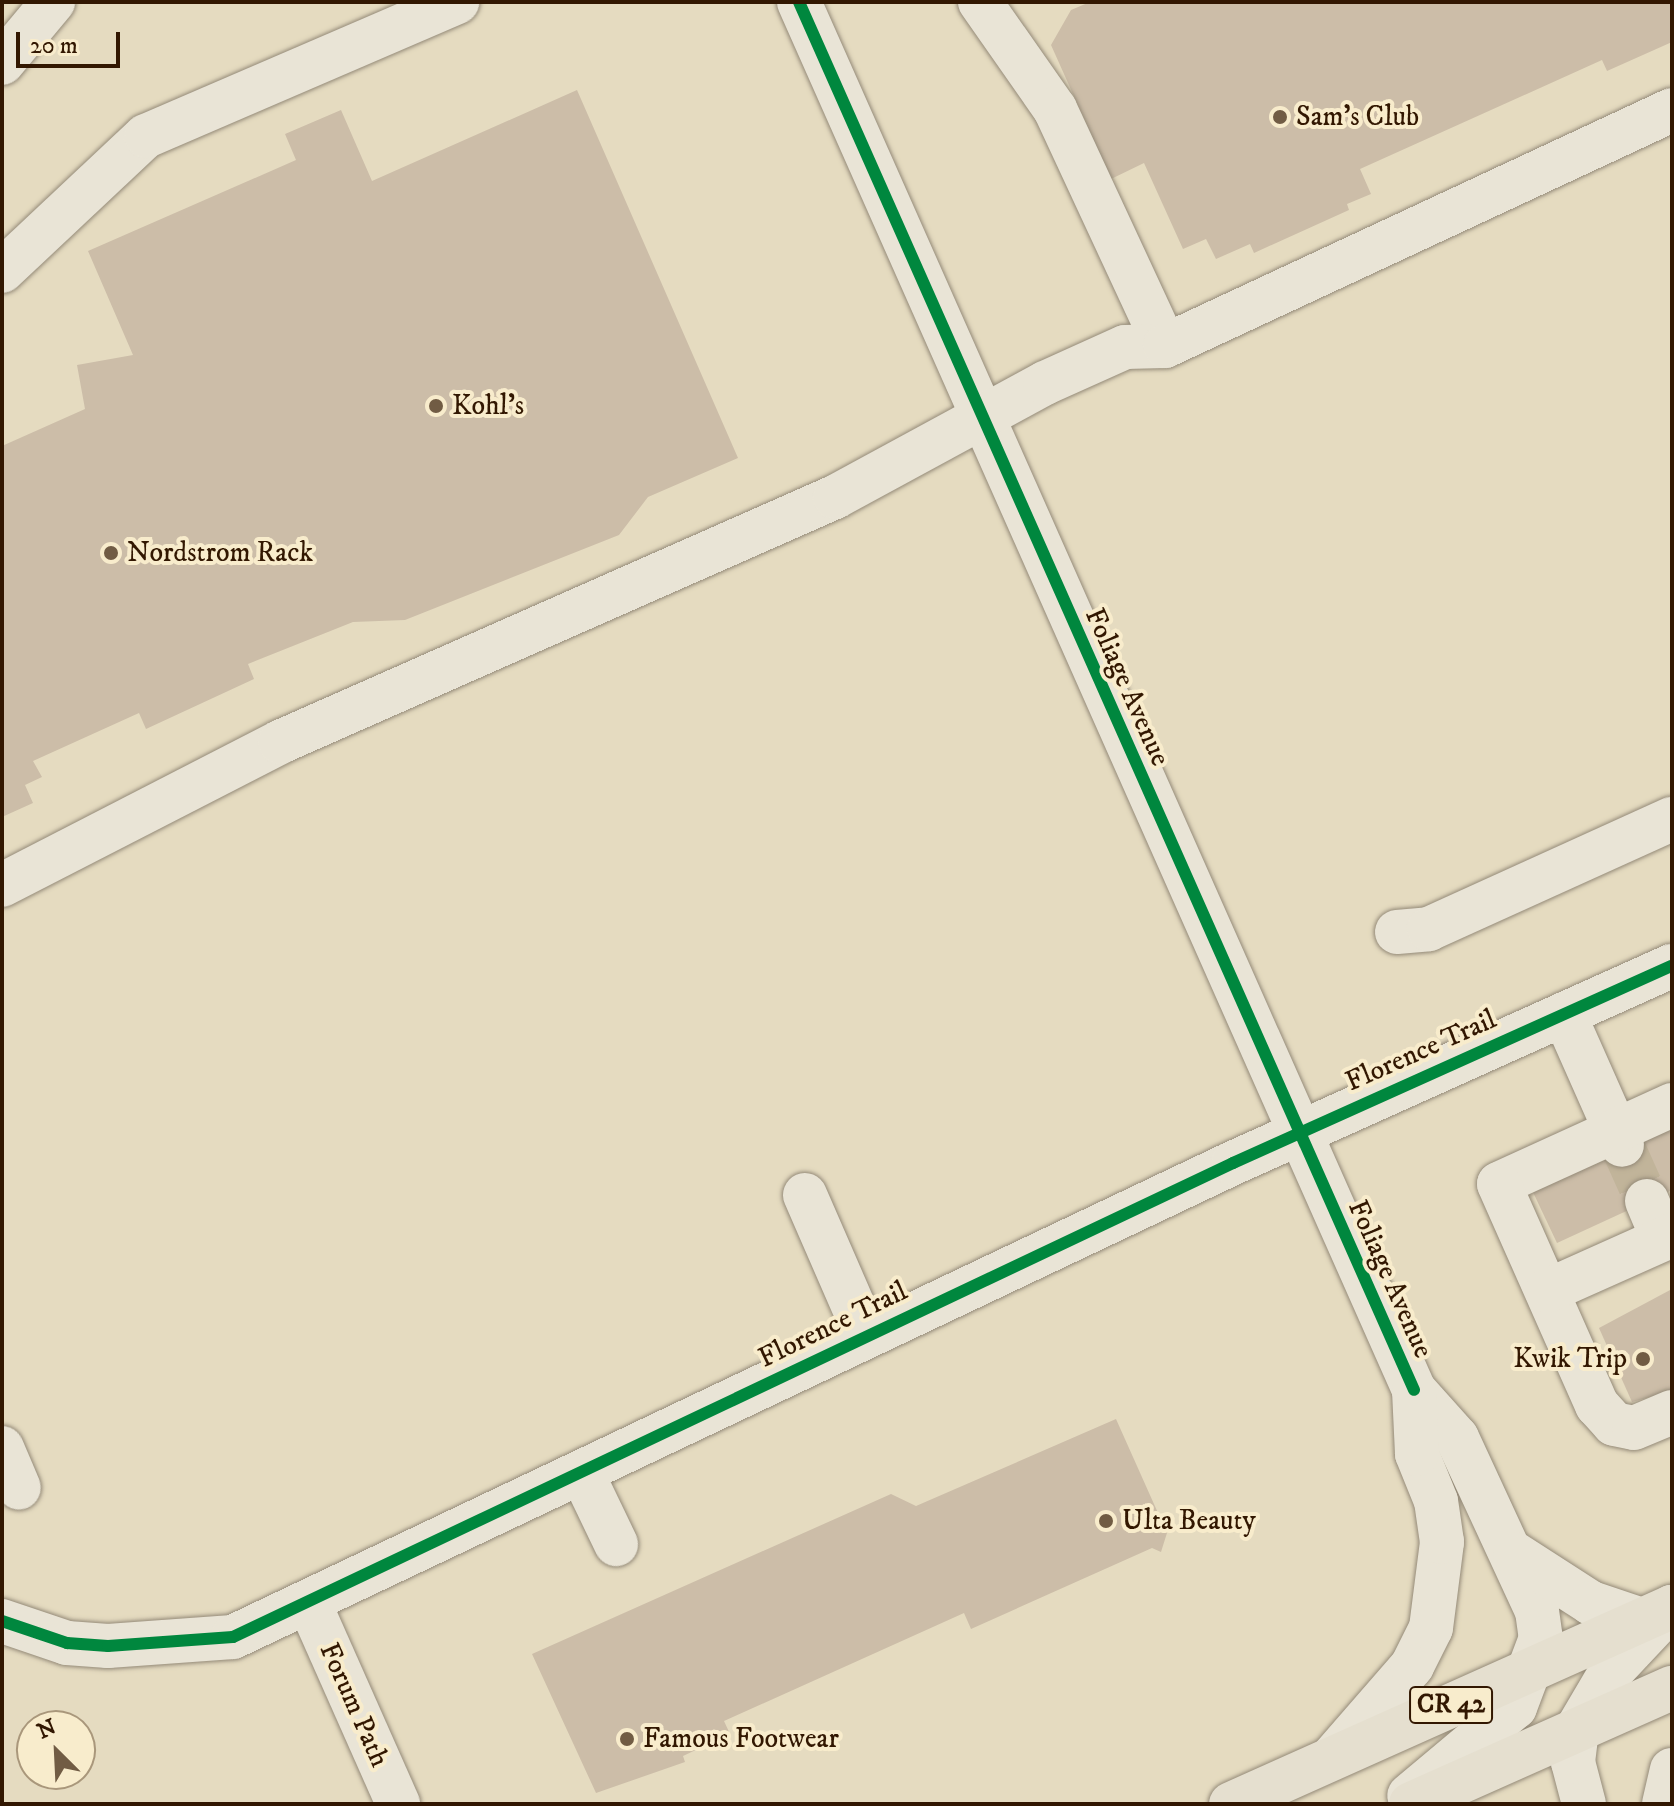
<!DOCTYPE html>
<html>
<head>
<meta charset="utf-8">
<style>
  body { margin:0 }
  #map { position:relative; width:1674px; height:1806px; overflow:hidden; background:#e5dbc0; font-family:"IM FELL DW Pica",serif }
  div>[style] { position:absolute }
  .building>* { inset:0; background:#ccbda8 }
  .minor-tunnel>* { height:44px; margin-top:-22px; transform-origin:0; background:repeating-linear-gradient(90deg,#c1b49a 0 44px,transparent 0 66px) }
  .roads { filter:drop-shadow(0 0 2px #948a78) drop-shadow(0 0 2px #948a78) }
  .minor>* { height:44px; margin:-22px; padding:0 22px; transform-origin:22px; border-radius:22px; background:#e9e4d6 }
  .highway>* { height:44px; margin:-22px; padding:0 22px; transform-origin:22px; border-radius:22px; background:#e5dfcf }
  .cycleway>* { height:12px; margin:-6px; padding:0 6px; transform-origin:6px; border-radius:6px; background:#00873e }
  .dots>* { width:22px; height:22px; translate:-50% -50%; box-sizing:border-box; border:4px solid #f8eccc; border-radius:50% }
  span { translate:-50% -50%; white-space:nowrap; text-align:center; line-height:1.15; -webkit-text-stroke:8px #f8eccc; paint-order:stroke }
  .shield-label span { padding:2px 6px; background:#f8eccc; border:2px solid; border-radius:6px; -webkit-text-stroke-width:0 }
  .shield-label { font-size:26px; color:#321701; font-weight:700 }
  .poi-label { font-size:28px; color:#321701 }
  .left { translate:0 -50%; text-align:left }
  .right { translate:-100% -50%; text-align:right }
  .street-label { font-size:28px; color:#321701 }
  .frame { position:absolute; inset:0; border:4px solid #321701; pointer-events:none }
  .north { position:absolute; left:16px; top:1710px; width:80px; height:80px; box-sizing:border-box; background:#f8eccc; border:2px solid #a9977b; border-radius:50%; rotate:336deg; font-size:22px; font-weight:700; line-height:32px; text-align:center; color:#321701 }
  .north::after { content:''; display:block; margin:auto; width:28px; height:36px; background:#715c44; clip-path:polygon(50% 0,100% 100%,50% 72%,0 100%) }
  .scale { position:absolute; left:16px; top:32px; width:104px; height:36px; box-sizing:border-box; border:4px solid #321701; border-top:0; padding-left:10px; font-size:24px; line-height:28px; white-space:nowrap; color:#321701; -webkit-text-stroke:6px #f8eccc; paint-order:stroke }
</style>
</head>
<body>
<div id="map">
  <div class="building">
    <div style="clip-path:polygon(1090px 2px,1672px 2px,1672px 42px,1607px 71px,1602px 60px,1360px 169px,1371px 194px,1347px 204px,1349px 210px,1254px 253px,1250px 244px,1216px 259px,1206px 239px,1183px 249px,1144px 163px,1111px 179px,1051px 45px,1071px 10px)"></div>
    <div style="clip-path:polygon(577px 90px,738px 458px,648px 497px,619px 535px,405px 620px,353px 622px,248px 664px,254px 679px,146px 729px,139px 713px,33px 761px,42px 777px,25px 785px,33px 803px,2px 817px,2px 446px,85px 409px,77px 365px,133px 355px,88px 251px,296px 160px,285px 134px,341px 110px,372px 181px)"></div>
    <div style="clip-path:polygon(1672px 1122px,1672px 1190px,1557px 1243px,1531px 1188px)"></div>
    <div style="clip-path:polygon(1672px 1289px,1672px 1391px,1632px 1402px,1599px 1328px)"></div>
    <div style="clip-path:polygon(1116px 1419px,1158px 1513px,1172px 1517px,1161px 1552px,1152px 1548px,971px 1629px,964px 1613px,724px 1721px,730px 1734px,683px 1756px,685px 1762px,596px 1793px,532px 1654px,891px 1494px,916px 1506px)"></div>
  </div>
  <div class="minor-tunnel">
    <div style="left:1622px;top:1145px;width:61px;rotate:65.9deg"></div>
  </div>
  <div class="roads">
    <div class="minor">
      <div style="left:799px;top:2px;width:1518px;rotate:66.1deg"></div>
      <div style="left:1414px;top:1390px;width:64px;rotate:48.1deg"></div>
      <div style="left:1457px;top:1438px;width:191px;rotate:65.2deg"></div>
      <div style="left:1537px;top:1611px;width:27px;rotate:82deg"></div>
      <div style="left:1541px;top:1638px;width:74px;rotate:110.6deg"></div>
      <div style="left:1515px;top:1707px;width:138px;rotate:140deg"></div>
      <div style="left:980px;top:2px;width:131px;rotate:55deg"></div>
      <div style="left:1055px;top:109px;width:261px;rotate:65.1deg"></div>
      <div style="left:2px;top:63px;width:80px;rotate:-50.1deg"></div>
      <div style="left:2px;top:271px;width:197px;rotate:-43.2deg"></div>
      <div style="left:146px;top:136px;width:339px;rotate:-23.3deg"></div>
      <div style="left:2px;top:885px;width:313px;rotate:-27.2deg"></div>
      <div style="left:280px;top:742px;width:607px;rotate:-23.82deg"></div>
      <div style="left:835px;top:497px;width:239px;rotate:-28.5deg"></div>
      <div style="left:1045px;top:383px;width:88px;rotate:-24.2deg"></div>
      <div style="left:1125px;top:347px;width:40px;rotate:-1.4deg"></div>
      <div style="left:1165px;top:346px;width:559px;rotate:-24.96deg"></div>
      <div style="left:1397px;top:932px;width:32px;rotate:-5deg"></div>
      <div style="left:1429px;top:929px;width:267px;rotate:-24.4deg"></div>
      <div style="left:1564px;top:1014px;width:143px;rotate:66.1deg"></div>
      <div style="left:1672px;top:1105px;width:190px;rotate:155.5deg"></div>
      <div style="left:1499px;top:1184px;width:242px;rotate:66.1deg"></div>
      <div style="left:1597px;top:1405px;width:25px;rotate:48deg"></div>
      <div style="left:1614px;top:1424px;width:20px;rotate:11deg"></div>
      <div style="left:1634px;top:1428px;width:41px;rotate:-22.8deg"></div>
      <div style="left:805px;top:1195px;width:153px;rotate:66.5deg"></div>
      <div style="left:1647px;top:1201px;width:41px;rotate:67.2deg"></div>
      <div style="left:1547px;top:1291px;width:137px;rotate:-24.1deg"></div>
      <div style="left:2px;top:1448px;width:43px;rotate:67deg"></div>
      <div style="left:582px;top:1473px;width:79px;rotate:64.4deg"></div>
      <div style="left:1515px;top:1554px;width:90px;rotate:32.8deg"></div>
      <div style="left:1591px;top:1603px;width:54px;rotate:18.4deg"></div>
      <div style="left:310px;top:1605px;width:218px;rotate:66.1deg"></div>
      <div style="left:2px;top:1621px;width:69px;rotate:18.7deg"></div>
      <div style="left:67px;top:1643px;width:41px;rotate:4.2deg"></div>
      <div style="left:108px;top:1646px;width:125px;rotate:-4.1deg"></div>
      <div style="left:233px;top:1637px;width:1107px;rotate:-25.36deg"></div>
      <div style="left:1233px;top:1163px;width:481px;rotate:-24.2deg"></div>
      <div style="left:1332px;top:1758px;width:122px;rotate:-49deg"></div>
      <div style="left:1412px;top:1666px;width:42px;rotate:-63.4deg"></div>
      <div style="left:1431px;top:1628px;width:87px;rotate:-82.7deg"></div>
      <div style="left:1442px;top:1542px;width:41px;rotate:-98.3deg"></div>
      <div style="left:1436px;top:1501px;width:51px;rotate:-112deg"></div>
      <div style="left:1417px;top:1454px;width:64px;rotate:-92.7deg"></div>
      <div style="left:1584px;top:1804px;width:43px;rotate:-104.7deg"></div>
      <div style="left:1573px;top:1762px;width:33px;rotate:-83deg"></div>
      <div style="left:1577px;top:1729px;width:65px;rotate:-59.5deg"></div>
      <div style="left:1610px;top:1673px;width:91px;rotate:-46.8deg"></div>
      <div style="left:1664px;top:1804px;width:35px;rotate:-77deg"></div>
    </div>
    <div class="highway">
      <div style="left:1231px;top:1804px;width:483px;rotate:-24.1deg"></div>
      <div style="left:1411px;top:1804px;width:286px;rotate:-24deg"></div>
    </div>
  </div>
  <div class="cycleway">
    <div style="left:799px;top:2px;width:1518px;rotate:66.1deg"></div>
    <div style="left:2px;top:1621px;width:69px;rotate:18.7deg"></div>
    <div style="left:67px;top:1643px;width:41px;rotate:4.2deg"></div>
    <div style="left:108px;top:1646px;width:125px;rotate:-4.1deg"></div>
    <div style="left:233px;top:1637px;width:1107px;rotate:-25.36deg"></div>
    <div style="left:1233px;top:1163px;width:481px;rotate:-24.2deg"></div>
  </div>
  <div class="dots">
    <div style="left:1280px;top:117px;background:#715c44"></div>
    <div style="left:436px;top:406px;background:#715c44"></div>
    <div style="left:111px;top:553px;background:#715c44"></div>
    <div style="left:1643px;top:1359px;background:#715c44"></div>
    <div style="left:1106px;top:1521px;background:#715c44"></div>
    <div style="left:627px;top:1739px;background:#715c44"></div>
  </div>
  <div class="shield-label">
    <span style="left:1451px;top:1705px">CR 42</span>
  </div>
  <div class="poi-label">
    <span class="left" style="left:1296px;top:117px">Sam's Club</span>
    <span class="left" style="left:452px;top:406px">Kohl's</span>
    <span class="left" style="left:127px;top:553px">Nordstrom Rack</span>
    <span class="right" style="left:1627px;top:1359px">Kwik Trip</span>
    <span class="left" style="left:1122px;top:1521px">Ulta Beauty</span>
    <span class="left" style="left:643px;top:1739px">Famous Footwear</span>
  </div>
  <div class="street-label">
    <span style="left:1127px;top:687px;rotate:66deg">Foliage Avenue</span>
    <span style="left:1421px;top:1051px;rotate:-24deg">Florence Trail</span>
    <span style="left:1390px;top:1279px;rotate:66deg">Foliage Avenue</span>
    <span style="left:833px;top:1325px;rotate:-26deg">Florence Trail</span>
    <span style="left:354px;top:1705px;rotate:66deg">Forum Path</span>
  </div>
  <div class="frame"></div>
  <div class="north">N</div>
  <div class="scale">20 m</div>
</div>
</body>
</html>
